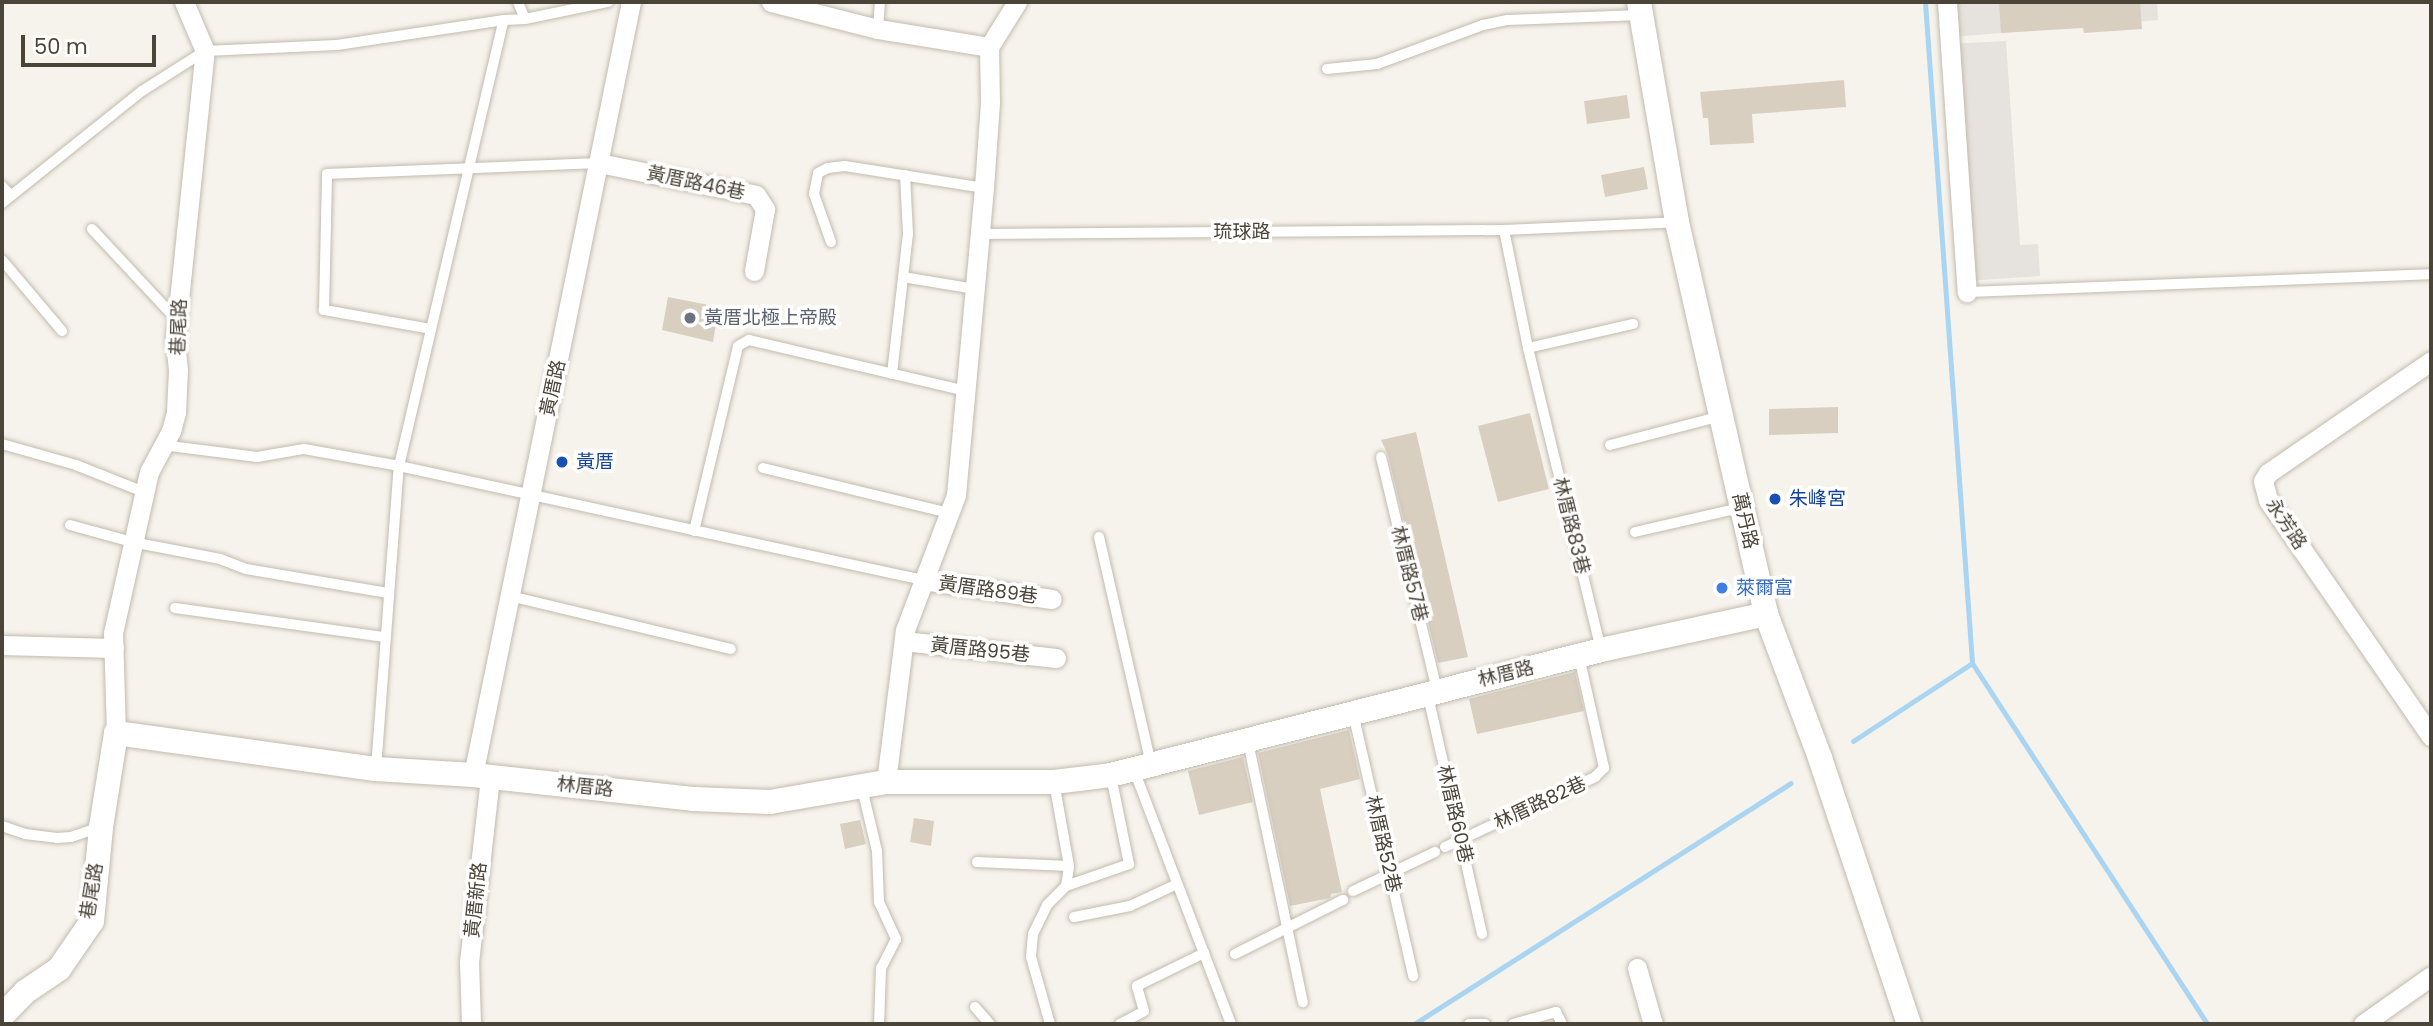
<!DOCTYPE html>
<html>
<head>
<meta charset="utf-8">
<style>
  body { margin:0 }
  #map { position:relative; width:2433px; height:1026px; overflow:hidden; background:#f6f3ec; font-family:Poppins,"Noto Sans TC",sans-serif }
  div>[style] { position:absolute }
  .industrial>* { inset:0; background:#e6e2dd }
  .stream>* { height:5px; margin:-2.5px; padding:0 2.5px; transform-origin:2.5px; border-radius:2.5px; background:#a9d4f2 }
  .building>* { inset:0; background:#d8cfc1 }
  .roads { filter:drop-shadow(0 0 2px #c2bbae) drop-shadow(0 0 2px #c2bbae) }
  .service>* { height:10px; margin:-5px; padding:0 5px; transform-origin:5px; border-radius:5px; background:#fff }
  .minor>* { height:19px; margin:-9.5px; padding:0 9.5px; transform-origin:9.5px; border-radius:9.5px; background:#fff }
  .tertiary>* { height:24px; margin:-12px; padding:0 12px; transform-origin:12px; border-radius:12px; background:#fff }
  .dots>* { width:19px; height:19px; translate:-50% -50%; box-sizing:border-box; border:4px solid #fff; border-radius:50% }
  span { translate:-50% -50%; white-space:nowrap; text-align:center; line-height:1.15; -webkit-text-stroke:7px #fff; paint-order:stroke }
  .street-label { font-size:19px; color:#4b4439 }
  .worship-label { font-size:19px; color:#5b616d }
  .left { translate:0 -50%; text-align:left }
  .transit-label { font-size:19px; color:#164399 }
  .shop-label { font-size:19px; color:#366cbe }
  .frame { position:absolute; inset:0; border:4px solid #4b4439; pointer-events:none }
  .scale { position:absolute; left:21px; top:35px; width:135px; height:32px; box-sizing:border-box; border:4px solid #4b4439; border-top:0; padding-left:9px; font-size:21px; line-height:24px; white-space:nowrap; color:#4b4439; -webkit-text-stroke:5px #fff; paint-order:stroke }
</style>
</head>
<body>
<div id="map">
  <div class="industrial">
    <div style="clip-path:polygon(1951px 2px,2157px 2px,2158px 20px,1953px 37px)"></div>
    <div style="clip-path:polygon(2006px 41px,2020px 245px,2038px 244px,2040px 276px,1964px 281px,1949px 44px)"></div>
  </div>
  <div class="stream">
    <div style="left:1925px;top:2px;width:663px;rotate:85.93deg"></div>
    <div style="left:1972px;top:663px;width:431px;rotate:56.9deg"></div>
    <div style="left:1853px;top:741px;width:142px;rotate:-33.2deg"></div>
    <div style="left:1414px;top:1024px;width:447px;rotate:-32.6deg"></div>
  </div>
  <div class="building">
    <div style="clip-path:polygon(1999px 2px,2140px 2px,2142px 29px,2084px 33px,2083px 28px,2001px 33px)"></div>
    <div style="clip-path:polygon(1844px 80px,1846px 107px,1752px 114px,1754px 143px,1710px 145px,1708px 118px,1703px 118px,1700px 92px)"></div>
    <div style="clip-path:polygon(1627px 95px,1630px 118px,1587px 124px,1584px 101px)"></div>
    <div style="clip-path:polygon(1644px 167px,1648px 189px,1605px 197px,1601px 175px)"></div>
    <div style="clip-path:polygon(668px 297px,719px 307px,713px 342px,662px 330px)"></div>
    <div style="clip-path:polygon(1838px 407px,1838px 433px,1769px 435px,1769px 409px)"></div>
    <div style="clip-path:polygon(1530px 413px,1549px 489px,1498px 502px,1478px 426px)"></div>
    <div style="clip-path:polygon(1416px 432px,1468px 657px,1438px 663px,1388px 455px,1381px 440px)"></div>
    <div style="clip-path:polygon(1575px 672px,1584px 711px,1477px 734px,1469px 699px)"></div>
    <div style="clip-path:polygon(1349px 730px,1360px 779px,1320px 789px,1342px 892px,1331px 894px,1330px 898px,1290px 906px,1258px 753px)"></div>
    <div style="clip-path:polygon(1243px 757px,1253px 802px,1199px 815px,1188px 771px)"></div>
    <div style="clip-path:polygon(914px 818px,934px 821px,931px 846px,910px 842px)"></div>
    <div style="clip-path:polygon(860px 820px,866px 844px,845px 849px,840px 824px)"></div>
  </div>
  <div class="roads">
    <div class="service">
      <div style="left:518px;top:2px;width:18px;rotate:68deg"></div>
      <div style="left:878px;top:29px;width:27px;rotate:-86deg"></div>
      <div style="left:1327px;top:69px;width:50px;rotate:-5.7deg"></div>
      <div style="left:1377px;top:64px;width:113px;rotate:-20.2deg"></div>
      <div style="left:1483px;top:25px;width:25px;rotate:-12deg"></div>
      <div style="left:1507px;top:20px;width:134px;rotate:-2.1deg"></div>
      <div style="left:2px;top:186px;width:13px;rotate:48deg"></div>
      <div style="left:2px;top:203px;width:179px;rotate:-38.7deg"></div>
      <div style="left:142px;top:91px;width:75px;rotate:-32.4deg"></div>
      <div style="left:205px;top:51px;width:132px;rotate:-2.6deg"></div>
      <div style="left:337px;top:45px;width:169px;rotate:-8.5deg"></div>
      <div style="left:504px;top:20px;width:21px;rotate:-3deg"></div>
      <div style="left:525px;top:19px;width:85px;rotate:-11.6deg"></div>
      <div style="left:92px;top:229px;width:125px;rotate:47deg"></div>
      <div style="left:1504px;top:230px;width:120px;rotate:78.5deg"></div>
      <div style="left:1528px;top:348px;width:310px;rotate:76.4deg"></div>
      <div style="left:980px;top:234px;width:524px;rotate:-0.44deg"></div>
      <div style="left:1504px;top:230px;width:173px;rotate:-2.6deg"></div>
      <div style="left:831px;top:242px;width:51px;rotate:-109.5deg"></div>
      <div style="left:814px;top:194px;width:21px;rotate:-79deg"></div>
      <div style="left:818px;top:173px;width:11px;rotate:-27deg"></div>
      <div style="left:828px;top:168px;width:17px;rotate:-7deg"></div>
      <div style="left:845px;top:166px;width:141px;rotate:9deg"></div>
      <div style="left:2px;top:260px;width:93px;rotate:49.8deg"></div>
      <div style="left:903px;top:277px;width:73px;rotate:9.5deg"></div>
      <div style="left:1967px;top:292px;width:464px;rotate:-2.2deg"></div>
      <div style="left:431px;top:329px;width:109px;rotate:-169.9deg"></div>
      <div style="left:324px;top:310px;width:136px;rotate:-88.7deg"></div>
      <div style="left:327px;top:174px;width:272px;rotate:-2.3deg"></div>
      <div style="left:1528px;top:348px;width:108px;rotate:-12.9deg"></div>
      <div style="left:892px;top:374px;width:141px;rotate:-83.5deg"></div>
      <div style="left:908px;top:234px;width:59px;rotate:-92.9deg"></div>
      <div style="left:2px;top:444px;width:77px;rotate:15.8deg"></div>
      <div style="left:76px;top:465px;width:73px;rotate:21.7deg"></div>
      <div style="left:162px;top:445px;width:96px;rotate:7.2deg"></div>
      <div style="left:257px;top:457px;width:48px;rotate:-9.7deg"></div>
      <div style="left:304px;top:449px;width:97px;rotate:10.1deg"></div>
      <div style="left:399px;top:466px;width:536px;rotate:12.27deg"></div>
      <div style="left:1610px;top:445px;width:115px;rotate:-14.6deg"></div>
      <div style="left:1381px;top:457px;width:241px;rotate:76.5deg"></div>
      <div style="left:763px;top:468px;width:191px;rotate:13.6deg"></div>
      <div style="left:70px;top:525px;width:64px;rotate:15.3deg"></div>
      <div style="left:132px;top:542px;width:90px;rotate:10.9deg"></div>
      <div style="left:220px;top:559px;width:28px;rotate:21deg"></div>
      <div style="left:246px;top:569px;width:144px;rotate:9.6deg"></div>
      <div style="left:694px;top:531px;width:190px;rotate:-76.6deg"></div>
      <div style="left:738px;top:346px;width:13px;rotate:-29deg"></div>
      <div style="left:749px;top:340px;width:224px;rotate:13.2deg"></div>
      <div style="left:1635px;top:532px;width:108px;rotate:-12.9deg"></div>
      <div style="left:1099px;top:537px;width:233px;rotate:77.1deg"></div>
      <div style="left:510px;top:596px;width:227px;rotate:13.5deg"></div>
      <div style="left:175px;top:608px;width:212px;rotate:7.9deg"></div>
      <div style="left:1428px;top:696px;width:244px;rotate:77.2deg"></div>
      <div style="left:1353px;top:713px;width:270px;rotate:77.1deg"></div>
      <div style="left:1248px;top:742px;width:266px;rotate:78.1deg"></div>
      <div style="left:376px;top:769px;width:304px;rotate:-85.7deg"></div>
      <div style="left:399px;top:466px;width:458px;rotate:-76.8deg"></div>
      <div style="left:1134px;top:770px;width:272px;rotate:69.1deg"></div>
      <div style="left:862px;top:788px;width:65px;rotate:76.6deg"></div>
      <div style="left:877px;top:851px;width:51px;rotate:87.8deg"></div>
      <div style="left:879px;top:902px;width:41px;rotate:65.3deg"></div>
      <div style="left:896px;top:939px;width:33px;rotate:117deg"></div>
      <div style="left:881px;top:968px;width:56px;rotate:92deg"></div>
      <div style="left:2px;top:826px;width:24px;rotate:19deg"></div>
      <div style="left:25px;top:834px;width:32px;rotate:7deg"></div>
      <div style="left:57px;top:838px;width:14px;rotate:-4deg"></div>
      <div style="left:71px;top:837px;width:31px;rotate:-19deg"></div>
      <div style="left:1445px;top:847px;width:166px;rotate:-25deg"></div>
      <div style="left:1595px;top:777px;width:13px;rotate:-45deg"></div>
      <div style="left:1604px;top:768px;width:115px;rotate:-102.6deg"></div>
      <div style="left:977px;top:862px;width:92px;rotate:2.5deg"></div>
      <div style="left:1066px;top:886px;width:67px;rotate:-19.2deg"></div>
      <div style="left:1129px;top:864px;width:90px;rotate:-101.6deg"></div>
      <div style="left:1353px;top:891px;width:91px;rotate:-25.4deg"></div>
      <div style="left:1074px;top:917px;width:57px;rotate:-11.1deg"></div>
      <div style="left:1130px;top:906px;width:52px;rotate:-25.1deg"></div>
      <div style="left:1235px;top:954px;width:121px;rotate:-26.6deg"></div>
      <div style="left:975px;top:1007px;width:23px;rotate:49deg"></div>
      <div style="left:1050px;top:1024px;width:70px;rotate:-105.8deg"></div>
      <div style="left:1031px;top:957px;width:23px;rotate:-85deg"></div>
      <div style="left:1033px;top:934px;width:32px;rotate:-64deg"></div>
      <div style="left:1047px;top:905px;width:27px;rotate:-45deg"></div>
      <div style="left:1066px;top:886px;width:20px;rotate:-81deg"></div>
      <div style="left:1069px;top:866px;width:85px;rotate:-100.1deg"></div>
      <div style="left:1120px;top:1024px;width:27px;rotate:-28deg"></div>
      <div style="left:1144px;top:1011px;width:26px;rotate:-106deg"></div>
      <div style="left:1137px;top:986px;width:75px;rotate:-26.2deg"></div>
      <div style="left:1469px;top:1024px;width:16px"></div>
      <div style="left:1513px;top:1024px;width:45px;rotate:-15.6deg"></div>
      <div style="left:1556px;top:1012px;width:13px;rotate:63deg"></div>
    </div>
    <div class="minor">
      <div style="left:771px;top:2px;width:110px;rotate:14.2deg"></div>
      <div style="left:878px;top:29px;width:112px;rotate:9.2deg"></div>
      <div style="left:1947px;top:2px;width:291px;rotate:86.1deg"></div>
      <div style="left:989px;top:47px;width:53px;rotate:-58.1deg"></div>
      <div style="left:599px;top:163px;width:160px;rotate:11.5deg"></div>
      <div style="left:756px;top:195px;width:17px;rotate:57deg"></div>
      <div style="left:765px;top:209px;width:63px;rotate:100.1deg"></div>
      <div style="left:2431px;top:361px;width:198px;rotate:145.5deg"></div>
      <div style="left:2268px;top:473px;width:9px;rotate:122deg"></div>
      <div style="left:2263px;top:481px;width:20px;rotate:75deg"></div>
      <div style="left:2268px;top:500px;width:287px;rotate:55.4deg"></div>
      <div style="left:923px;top:580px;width:130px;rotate:8.4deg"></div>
      <div style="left:904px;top:641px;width:153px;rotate:6.4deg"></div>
      <div style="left:2px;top:645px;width:112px;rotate:1.5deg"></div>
      <div style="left:116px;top:733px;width:100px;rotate:-91.7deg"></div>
      <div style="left:113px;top:633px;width:165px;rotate:-77.4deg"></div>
      <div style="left:149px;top:472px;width:47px;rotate:-61.8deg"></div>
      <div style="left:171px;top:431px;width:20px;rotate:-75deg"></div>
      <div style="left:176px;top:412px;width:42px;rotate:-87.3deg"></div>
      <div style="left:178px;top:370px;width:31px;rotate:-96deg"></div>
      <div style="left:175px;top:339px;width:290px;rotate:-84.1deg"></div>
      <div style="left:205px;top:51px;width:53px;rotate:-113.2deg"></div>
      <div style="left:473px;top:775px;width:789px;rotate:-78.45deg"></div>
      <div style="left:886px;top:782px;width:153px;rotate:-82.9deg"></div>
      <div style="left:905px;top:630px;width:144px;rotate:-69.3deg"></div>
      <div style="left:956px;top:495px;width:308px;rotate:-84.8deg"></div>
      <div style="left:984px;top:188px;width:85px;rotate:-86deg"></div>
      <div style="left:990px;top:103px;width:56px;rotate:-91deg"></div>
      <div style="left:1637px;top:968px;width:58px;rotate:74.1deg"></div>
      <div style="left:471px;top:1024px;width:62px;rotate:-91.8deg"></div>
      <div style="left:469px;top:962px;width:186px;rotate:-83.5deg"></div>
      <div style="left:2363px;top:1024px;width:83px;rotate:-35.2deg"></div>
    </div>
    <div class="tertiary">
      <div style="left:1639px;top:2px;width:223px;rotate:80.2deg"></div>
      <div style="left:1677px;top:222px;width:402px;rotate:77.2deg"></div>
      <div style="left:1766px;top:614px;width:154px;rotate:69.4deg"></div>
      <div style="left:1820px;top:758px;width:280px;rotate:71.5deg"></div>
      <div style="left:2px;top:1016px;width:33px;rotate:-46deg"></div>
      <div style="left:25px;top:992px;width:41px;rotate:-34.1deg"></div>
      <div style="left:59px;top:969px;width:58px;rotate:-55.5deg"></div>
      <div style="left:92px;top:921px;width:94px;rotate:-84.5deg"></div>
      <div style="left:101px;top:827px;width:95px;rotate:-80.9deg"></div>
      <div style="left:116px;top:733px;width:262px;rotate:7.9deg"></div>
      <div style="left:376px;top:769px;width:97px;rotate:3.5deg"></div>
      <div style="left:473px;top:775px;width:221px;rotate:6.2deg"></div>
      <div style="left:693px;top:799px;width:77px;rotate:2.2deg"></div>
      <div style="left:770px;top:802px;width:118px;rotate:-9.8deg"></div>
      <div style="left:886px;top:782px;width:168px"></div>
      <div style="left:1054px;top:782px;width:57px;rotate:-7deg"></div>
      <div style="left:1111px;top:775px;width:506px;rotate:-14.31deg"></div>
      <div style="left:1601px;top:650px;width:169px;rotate:-12.3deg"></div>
    </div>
  </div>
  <div class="dots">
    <div style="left:690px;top:318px;background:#6b7280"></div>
    <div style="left:562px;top:462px;background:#1a4fb4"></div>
    <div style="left:1775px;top:499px;background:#1a4fb4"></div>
    <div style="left:1722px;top:588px;background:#3f7fe0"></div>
  </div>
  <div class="street-label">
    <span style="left:696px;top:183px;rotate:12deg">黃厝路46巷</span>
    <span style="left:1242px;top:232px">琉球路</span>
    <span style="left:179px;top:327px;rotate:-88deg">巷尾路</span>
    <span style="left:553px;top:388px;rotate:-78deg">黃厝路</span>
    <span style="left:1745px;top:521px;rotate:77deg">萬丹路</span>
    <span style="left:2286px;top:524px;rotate:56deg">永芳路</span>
    <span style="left:1571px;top:526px;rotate:76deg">林厝路83巷</span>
    <span style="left:1409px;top:574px;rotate:76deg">林厝路57巷</span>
    <span style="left:988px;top:590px;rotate:8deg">黃厝路89巷</span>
    <span style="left:980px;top:650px;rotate:6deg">黃厝路95巷</span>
    <span style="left:1506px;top:674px;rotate:-14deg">林厝路</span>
    <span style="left:585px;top:787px;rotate:6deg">林厝路</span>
    <span style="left:1540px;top:803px;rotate:-25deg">林厝路82巷</span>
    <span style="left:1455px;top:814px;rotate:77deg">林厝路60巷</span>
    <span style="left:1383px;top:844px;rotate:77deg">林厝路52巷</span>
    <span style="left:92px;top:891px;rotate:-81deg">巷尾路</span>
    <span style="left:476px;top:900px;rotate:-84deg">黃厝新路</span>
  </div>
  <div class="worship-label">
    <span class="left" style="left:704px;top:318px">黃厝北極上帝殿</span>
  </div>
  <div class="transit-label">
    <span class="left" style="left:576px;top:462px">黃厝</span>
    <span class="left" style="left:1789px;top:499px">朱峰宮</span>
  </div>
  <div class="shop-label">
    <span class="left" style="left:1736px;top:588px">萊爾富</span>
  </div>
  <div class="frame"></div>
  <div class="scale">50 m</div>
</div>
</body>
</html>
